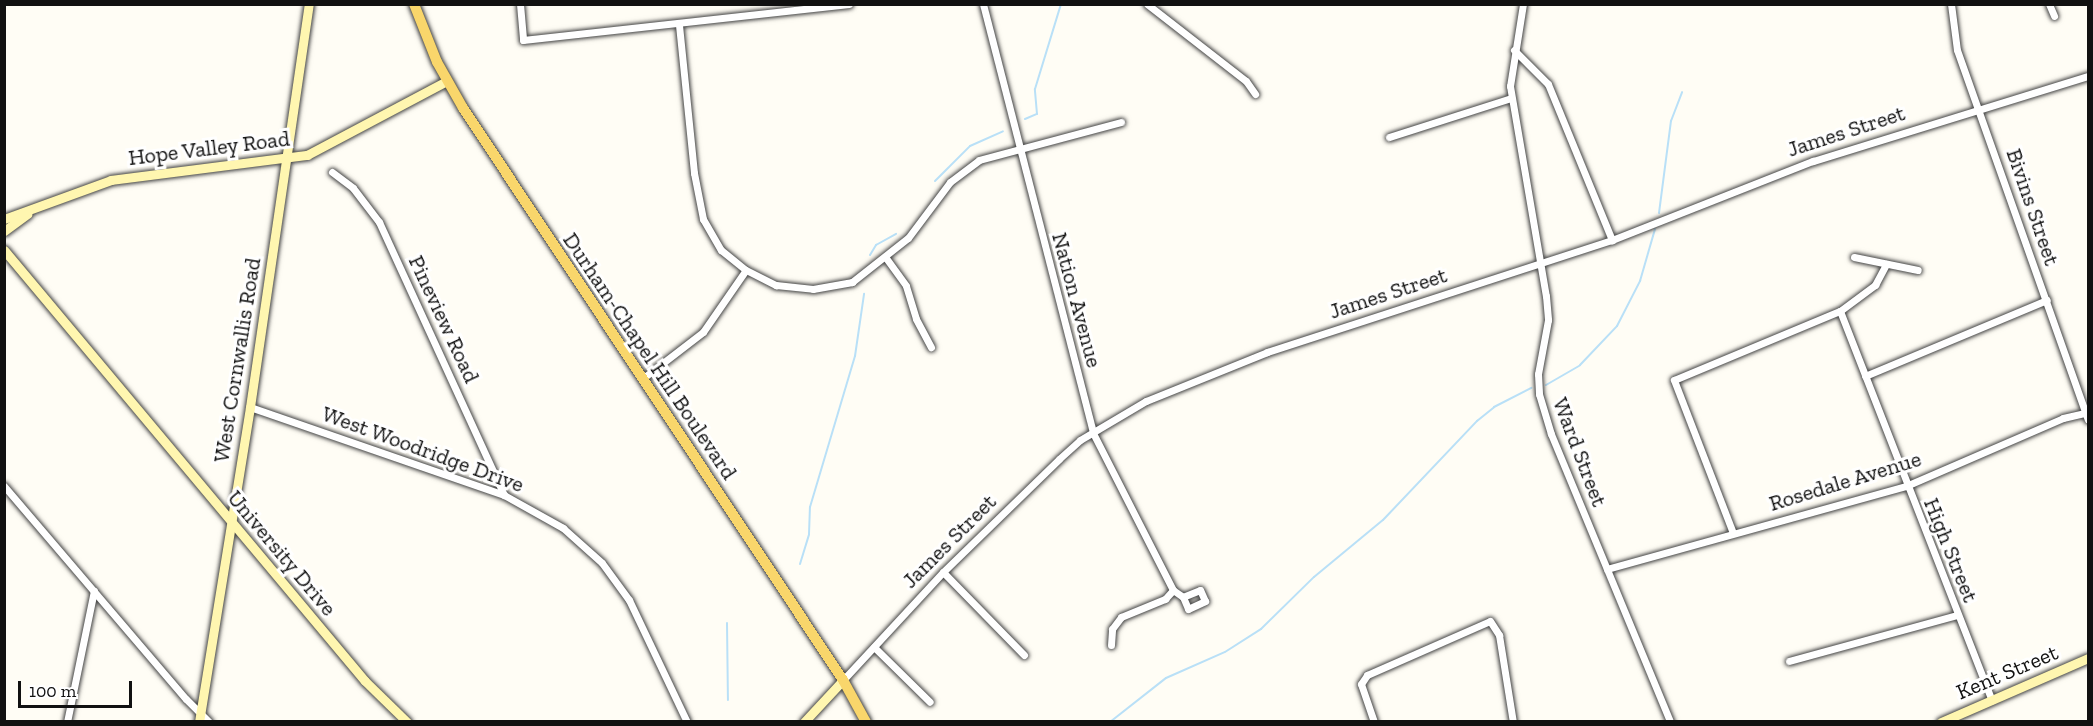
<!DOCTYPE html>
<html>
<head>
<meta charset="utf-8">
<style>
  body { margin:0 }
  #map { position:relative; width:2093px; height:726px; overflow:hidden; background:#fffdf5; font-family:"Zilla Slab",serif }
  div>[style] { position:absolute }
  .stream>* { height:2px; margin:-1px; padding:0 1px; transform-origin:1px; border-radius:1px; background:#b9e0f7 }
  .roads { filter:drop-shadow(0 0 2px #444) drop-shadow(0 0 2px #444) }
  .street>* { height:7px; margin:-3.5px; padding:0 3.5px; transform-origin:3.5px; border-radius:3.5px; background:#fff }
  .secondary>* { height:9px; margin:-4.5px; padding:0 4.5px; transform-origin:4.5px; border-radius:4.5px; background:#fff6b0 }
  .primary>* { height:10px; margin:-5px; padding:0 5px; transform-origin:5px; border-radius:5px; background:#f9d66b }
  span { translate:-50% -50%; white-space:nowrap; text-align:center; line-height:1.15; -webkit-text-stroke:6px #fff; paint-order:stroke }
  .street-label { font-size:22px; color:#111 }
  .frame { position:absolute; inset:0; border:6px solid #111; pointer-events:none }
  .scale { position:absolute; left:18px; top:681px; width:114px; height:27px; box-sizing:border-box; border:3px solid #111; border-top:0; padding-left:8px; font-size:18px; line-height:21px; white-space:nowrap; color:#111; -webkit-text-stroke:4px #fff; paint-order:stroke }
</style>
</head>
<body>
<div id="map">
  <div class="stream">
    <div style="left:1025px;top:119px;width:13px;rotate:-23deg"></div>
    <div style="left:1037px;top:114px;width:25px;rotate:-95deg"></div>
    <div style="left:1035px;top:89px;width:89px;rotate:-73deg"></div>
    <div style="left:935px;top:181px;width:49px;rotate:-45deg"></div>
    <div style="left:970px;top:146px;width:36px;rotate:-24deg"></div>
    <div style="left:1659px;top:213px;width:93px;rotate:-82.6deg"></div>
    <div style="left:1671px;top:121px;width:31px;rotate:-69deg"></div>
    <div style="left:870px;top:255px;width:12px;rotate:-59deg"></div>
    <div style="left:876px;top:245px;width:23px;rotate:-29deg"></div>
    <div style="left:1546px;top:385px;width:39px;rotate:-30deg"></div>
    <div style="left:1580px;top:365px;width:54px;rotate:-46.5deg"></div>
    <div style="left:1617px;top:326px;width:51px;rotate:-62.9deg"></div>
    <div style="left:1640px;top:281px;width:54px;rotate:-73.9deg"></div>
    <div style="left:800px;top:564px;width:31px;rotate:-73deg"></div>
    <div style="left:809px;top:534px;width:27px;rotate:-88deg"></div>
    <div style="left:810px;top:507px;width:158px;rotate:-73.4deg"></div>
    <div style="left:855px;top:356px;width:63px;rotate:-81.7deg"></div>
    <div style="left:727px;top:623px;width:77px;rotate:89.3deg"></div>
    <div style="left:1110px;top:722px;width:71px;rotate:-38.2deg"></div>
    <div style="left:1166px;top:678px;width:64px;rotate:-23.8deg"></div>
    <div style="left:1225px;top:652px;width:43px;rotate:-32.6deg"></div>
    <div style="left:1261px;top:629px;width:74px;rotate:-44.5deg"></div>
    <div style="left:1314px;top:577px;width:89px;rotate:-39.6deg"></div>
    <div style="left:1383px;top:520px;width:137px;rotate:-46.5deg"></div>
    <div style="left:1477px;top:421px;width:22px;rotate:-39deg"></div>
    <div style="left:1494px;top:407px;width:42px;rotate:-27.2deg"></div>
  </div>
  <div class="roads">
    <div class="street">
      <div style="left:520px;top:4px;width:36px;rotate:85deg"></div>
      <div style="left:523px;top:40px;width:328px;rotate:-6.3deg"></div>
      <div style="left:983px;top:4px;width:443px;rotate:75.6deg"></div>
      <div style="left:1093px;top:433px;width:176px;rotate:63deg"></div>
      <div style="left:1147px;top:4px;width:125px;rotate:37.9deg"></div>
      <div style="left:1246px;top:81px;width:16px;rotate:55deg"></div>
      <div style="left:1523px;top:4px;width:83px;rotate:99deg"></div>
      <div style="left:1510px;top:86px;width:213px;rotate:80.3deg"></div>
      <div style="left:1546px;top:296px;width:24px;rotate:85deg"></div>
      <div style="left:1548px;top:320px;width:55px;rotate:100.5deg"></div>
      <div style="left:1538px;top:374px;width:20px;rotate:87deg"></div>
      <div style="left:1539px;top:394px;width:42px;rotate:73.3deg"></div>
      <div style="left:1551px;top:434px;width:312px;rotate:67.5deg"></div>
      <div style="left:1951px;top:4px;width:46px;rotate:82.6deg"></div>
      <div style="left:1957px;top:50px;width:392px;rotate:70.5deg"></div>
      <div style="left:2049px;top:4px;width:13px;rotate:67deg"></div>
      <div style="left:679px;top:25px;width:149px;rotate:84.2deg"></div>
      <div style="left:694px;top:173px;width:47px;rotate:78.9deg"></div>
      <div style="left:703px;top:219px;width:36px;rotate:60deg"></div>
      <div style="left:721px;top:250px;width:32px;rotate:39deg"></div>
      <div style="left:746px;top:270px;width:34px;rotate:27deg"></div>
      <div style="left:776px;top:285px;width:37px;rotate:6deg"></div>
      <div style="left:813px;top:289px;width:40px;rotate:-10deg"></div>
      <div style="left:852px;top:282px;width:71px;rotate:-38.2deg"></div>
      <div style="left:908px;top:238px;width:70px;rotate:-53.1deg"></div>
      <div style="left:950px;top:182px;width:36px;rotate:-37deg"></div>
      <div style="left:979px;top:160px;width:147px;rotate:-15deg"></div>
      <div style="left:1514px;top:50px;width:48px;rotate:45deg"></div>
      <div style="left:1548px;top:84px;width:169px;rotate:67.7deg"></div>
      <div style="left:1389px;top:137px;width:128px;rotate:-17.7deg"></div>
      <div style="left:332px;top:172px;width:26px;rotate:37deg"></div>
      <div style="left:353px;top:188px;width:43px;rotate:52.6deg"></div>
      <div style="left:379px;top:222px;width:300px;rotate:65.4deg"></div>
      <div style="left:1854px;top:257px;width:65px;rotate:11.5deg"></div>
      <div style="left:886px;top:258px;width:34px;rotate:54deg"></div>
      <div style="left:906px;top:286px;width:34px;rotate:73deg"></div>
      <div style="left:916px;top:319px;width:32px;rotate:62deg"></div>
      <div style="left:1840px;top:311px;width:418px;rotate:68.7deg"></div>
      <div style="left:1865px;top:376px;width:197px;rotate:-22.7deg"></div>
      <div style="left:642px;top:379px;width:77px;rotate:-37.6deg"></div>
      <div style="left:703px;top:332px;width:75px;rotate:-55.3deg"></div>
      <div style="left:250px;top:407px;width:269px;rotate:19.1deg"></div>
      <div style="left:504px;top:495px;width:68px;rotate:29.2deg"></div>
      <div style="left:563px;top:528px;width:52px;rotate:41.9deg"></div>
      <div style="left:602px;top:563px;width:46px;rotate:53.9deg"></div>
      <div style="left:629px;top:600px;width:135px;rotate:64.6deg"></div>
      <div style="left:4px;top:486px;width:280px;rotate:49.5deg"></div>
      <div style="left:186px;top:699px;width:33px;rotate:45deg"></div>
      <div style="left:1733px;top:533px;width:164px;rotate:-111.1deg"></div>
      <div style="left:1674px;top:380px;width:180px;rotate:-22.6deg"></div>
      <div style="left:1840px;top:311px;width:44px;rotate:-36.6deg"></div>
      <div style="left:1875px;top:285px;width:24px;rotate:-62deg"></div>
      <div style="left:1607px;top:569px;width:310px;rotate:-15.5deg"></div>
      <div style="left:1906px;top:486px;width:171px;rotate:-23.4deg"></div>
      <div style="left:2063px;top:418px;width:26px;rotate:-13deg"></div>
      <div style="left:943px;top:572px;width:116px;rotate:45.7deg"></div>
      <div style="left:1173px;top:590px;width:12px;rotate:35deg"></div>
      <div style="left:1183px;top:597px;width:13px;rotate:67deg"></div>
      <div style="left:1188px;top:609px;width:19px;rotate:-25deg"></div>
      <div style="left:1205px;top:601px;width:12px;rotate:-114deg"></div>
      <div style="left:1200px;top:590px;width:18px;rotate:158deg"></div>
      <div style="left:1111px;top:645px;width:16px;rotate:-86deg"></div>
      <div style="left:1112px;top:629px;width:15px;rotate:-53deg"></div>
      <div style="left:1121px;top:617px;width:48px;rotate:-22.2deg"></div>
      <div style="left:1165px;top:599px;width:12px;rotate:-48deg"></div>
      <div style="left:874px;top:647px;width:78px;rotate:44.5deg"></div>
      <div style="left:1789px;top:661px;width:174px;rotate:-15.3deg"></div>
      <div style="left:843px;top:680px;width:147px;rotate:-47.2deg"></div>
      <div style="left:943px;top:572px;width:162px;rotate:-44.2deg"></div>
      <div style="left:1059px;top:459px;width:28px;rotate:-42deg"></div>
      <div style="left:1080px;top:440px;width:77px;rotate:-30.6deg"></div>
      <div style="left:1146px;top:401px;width:131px;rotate:-22deg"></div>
      <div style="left:1267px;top:352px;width:363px;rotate:-18deg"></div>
      <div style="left:1612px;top:240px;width:216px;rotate:-21.5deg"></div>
      <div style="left:1813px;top:161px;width:288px;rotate:-17.2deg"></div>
      <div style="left:67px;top:722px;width:134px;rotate:-78.4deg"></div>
      <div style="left:1374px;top:722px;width:40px;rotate:-108.9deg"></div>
      <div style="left:1361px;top:684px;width:11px;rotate:-56deg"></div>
      <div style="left:1367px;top:675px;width:134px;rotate:-23.7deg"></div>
      <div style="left:1490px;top:621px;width:17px;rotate:57deg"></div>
      <div style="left:1499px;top:635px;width:88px;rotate:80.9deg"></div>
    </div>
    <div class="secondary">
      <div style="left:4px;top:219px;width:114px;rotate:-20deg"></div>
      <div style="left:111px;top:180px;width:198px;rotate:-7.3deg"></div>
      <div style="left:307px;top:155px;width:158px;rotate:-27.9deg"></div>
      <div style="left:4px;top:231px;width:29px;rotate:-36deg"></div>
      <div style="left:4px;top:250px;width:562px;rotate:50.05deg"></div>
      <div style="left:365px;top:681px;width:59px;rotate:44.3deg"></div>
      <div style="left:199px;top:722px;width:319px;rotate:-80.8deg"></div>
      <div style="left:250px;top:407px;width:407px;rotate:-81.7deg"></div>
      <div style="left:804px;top:722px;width:57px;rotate:-47.1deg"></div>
      <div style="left:1941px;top:722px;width:160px;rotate:-23.5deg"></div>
    </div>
    <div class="primary">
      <div style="left:414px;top:4px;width:62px;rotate:68.4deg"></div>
      <div style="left:437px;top:62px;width:53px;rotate:60.5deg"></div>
      <div style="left:463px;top:108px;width:687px;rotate:56.4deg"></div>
      <div style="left:843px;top:680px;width:48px;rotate:61.3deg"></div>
    </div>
  </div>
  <div class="street-label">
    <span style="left:1846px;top:131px;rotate:-18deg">James Street</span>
    <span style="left:209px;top:148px;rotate:-7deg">Hope Valley Road</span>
    <span style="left:2033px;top:207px;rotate:71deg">Bivins Street</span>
    <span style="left:1388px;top:293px;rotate:-18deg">James Street</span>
    <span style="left:1077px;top:300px;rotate:75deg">Nation Avenue</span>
    <span style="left:444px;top:319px;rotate:65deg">Pineview Road</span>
    <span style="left:650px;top:356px;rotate:56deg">Durham-Chapel Hill Boulevard</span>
    <span style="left:237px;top:360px;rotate:-81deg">West Cornwallis Road</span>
    <span style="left:423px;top:449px;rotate:20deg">West Woodridge Drive</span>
    <span style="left:1580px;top:452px;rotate:69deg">Ward Street</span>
    <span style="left:1845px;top:481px;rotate:-17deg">Rosedale Avenue</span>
    <span style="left:949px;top:541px;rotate:-45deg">James Street</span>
    <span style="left:1951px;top:550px;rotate:68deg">High Street</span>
    <span style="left:282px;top:553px;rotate:50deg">University Drive</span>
    <span style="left:2007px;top:672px;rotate:-23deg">Kent Street</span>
  </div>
  <div class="frame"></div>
  <div class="scale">100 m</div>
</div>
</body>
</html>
